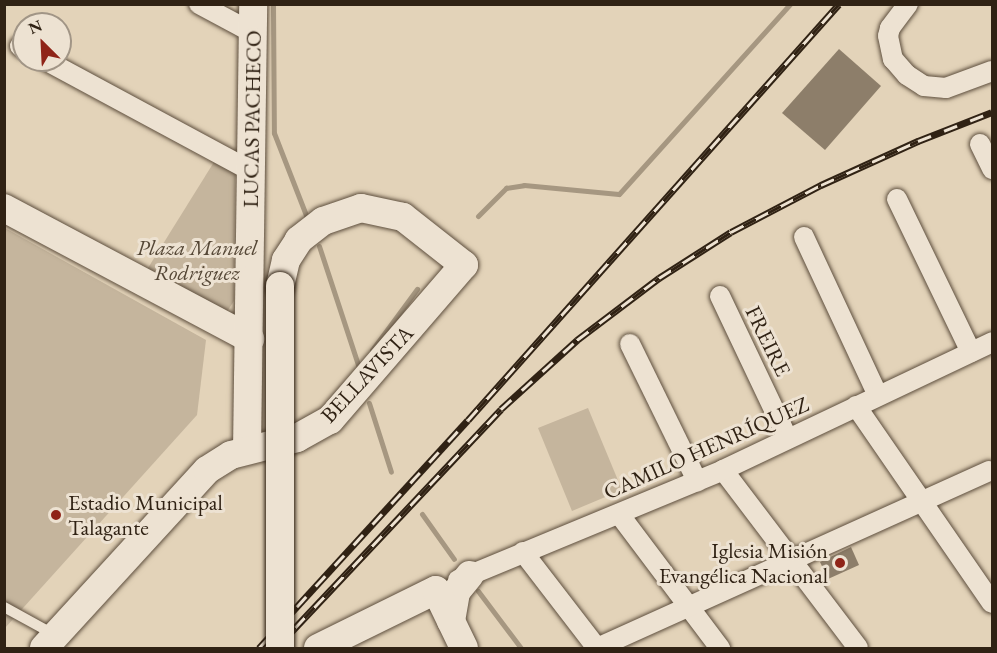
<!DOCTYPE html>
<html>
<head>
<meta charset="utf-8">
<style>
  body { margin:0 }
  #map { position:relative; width:997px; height:653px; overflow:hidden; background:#e3d3b9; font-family:"EB Garamond",serif }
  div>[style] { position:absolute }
  .green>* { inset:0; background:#c5b59d }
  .stream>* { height:5px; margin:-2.5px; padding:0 2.5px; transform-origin:2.5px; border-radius:2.5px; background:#a69781 }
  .building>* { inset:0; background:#8d7e6a }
  .roads { filter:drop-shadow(0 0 2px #5d4e3d) drop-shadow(0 0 2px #5d4e3d) }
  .lane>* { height:10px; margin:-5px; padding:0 5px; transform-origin:5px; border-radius:5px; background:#ede2d2 }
  .street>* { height:20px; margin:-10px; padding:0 10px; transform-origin:10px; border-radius:10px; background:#ede2d2 }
  .secondary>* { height:28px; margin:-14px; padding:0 14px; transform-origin:14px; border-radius:14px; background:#ede2d2 }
  .rail>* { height:7px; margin-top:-3.5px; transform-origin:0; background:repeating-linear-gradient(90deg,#ede2d2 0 14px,#302214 0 28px); box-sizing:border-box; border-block:2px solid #302214 }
  .bridges { filter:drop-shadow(0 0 2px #302214) drop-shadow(0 0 2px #302214) }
  .secondary-bridge>* { height:28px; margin:-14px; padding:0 14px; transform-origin:14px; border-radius:14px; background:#ede2d2 }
  .dots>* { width:16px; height:16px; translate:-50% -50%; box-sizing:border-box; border:3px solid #ede2d2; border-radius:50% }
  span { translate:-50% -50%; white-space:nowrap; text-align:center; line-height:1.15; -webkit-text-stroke:6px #ede2d2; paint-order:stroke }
  .street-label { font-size:22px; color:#302214 }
  .park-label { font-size:22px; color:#554736; font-style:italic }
  .poi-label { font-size:22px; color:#302214 }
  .left { translate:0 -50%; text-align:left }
  .right { translate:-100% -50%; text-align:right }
  .frame { position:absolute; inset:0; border:6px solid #302214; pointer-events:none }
  .north { position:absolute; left:12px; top:12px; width:60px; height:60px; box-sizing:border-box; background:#ede2d2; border:2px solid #a19586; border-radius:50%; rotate:336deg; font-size:16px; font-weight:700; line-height:24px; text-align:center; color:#302214 }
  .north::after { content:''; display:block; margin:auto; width:21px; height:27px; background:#8f2418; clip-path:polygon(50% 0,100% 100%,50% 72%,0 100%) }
</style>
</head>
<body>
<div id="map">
  <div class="green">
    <div style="clip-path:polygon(214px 162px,235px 170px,234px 301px,224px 316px,143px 276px)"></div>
    <div style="clip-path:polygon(5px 228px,206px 340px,197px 415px,5px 628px)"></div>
    <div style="clip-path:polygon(588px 408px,622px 490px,572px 511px,538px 428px)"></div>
  </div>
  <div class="stream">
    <div style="left:273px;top:4px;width:129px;rotate:89.6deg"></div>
    <div style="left:274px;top:133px;width:88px;rotate:68.7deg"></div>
    <div style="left:478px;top:216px;width:40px;rotate:-45deg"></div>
    <div style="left:506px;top:188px;width:18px;rotate:-9deg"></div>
    <div style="left:524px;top:185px;width:95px;rotate:5.4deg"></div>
    <div style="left:619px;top:194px;width:256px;rotate:-48deg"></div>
    <div style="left:319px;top:246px;width:128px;rotate:71.8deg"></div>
    <div style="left:372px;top:350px;width:76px;rotate:-53.6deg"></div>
    <div style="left:369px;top:403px;width:72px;rotate:72.3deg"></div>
    <div style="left:422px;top:514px;width:55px;rotate:54.6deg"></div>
    <div style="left:478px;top:591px;width:71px;rotate:53deg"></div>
  </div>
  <div class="building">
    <div style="clip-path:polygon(839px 49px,881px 86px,825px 150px,782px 113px)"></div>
    <div style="clip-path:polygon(851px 547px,859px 565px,828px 579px,820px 562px)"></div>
  </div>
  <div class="roads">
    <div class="lane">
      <div style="left:4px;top:607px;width:58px;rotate:28.8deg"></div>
    </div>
    <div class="street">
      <div style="left:199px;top:4px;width:61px;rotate:28.2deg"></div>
      <div style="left:908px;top:4px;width:30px;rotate:127deg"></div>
      <div style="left:890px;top:28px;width:8px;rotate:104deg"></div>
      <div style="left:888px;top:36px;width:24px;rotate:78deg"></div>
      <div style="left:893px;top:59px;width:21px;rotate:49deg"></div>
      <div style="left:907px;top:75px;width:20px;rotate:33deg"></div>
      <div style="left:924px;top:86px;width:22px;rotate:5deg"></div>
      <div style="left:946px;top:88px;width:49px;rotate:-20.3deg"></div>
      <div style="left:20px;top:46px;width:5px;rotate:37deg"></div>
      <div style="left:45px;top:60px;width:234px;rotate:28.3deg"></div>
      <div style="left:980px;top:144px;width:28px;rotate:64deg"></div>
      <div style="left:897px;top:199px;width:170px;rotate:64.2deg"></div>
      <div style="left:804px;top:237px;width:175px;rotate:65deg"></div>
      <div style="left:720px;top:296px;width:158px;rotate:64.6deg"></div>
      <div style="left:630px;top:344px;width:153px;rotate:63.9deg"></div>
      <div style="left:856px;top:406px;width:239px;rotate:55.4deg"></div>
      <div style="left:723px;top:470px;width:223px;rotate:52.8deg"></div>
      <div style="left:619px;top:514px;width:168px;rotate:53deg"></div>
      <div style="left:523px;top:552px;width:121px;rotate:52.4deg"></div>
      <div style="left:458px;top:580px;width:287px;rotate:-22.5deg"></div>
      <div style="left:723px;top:470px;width:298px;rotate:-25.4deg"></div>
      <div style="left:597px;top:648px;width:430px;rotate:-24.3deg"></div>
    </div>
    <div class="secondary">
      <div style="left:4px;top:208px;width:279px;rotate:28deg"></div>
      <div style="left:247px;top:450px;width:446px;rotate:-89.2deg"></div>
      <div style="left:451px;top:621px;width:29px;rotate:-80deg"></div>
      <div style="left:456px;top:592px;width:22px;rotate:-51deg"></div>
      <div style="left:44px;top:648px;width:241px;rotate:-47.5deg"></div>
      <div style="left:207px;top:470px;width:28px;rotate:-32deg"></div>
      <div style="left:231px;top:455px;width:68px;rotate:-14.4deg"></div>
      <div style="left:297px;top:438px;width:38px;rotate:-29deg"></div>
      <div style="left:330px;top:420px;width:205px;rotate:-49.2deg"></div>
      <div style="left:464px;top:265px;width:78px;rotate:-141.8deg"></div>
      <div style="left:403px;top:217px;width:43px;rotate:-167.9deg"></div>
      <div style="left:361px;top:208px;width:40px;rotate:161.1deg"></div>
      <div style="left:323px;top:221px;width:31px;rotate:142deg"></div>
      <div style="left:299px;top:240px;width:24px;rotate:123deg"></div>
      <div style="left:286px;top:260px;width:27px;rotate:103deg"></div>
      <div style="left:318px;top:648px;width:131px;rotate:-26.2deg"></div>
      <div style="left:436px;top:590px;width:64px;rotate:64.2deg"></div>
    </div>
  </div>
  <div class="rail">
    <div style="left:259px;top:648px;width:309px;rotate:-47.5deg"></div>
    <div style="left:468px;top:420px;width:557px;rotate:-48.27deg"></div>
    <div style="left:276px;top:648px;width:328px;rotate:-46.7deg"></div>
    <div style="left:501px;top:409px;width:103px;rotate:-42.2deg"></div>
    <div style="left:577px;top:340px;width:103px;rotate:-37.1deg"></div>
    <div style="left:659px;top:278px;width:85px;rotate:-32.6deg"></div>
    <div style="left:731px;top:232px;width:102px;rotate:-27.6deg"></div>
    <div style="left:821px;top:185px;width:107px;rotate:-24.4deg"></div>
    <div style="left:918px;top:141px;width:79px;rotate:-21.4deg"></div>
  </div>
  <div class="bridges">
    <div class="secondary-bridge">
      <div style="left:280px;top:286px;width:362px;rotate:90deg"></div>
    </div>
  </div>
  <div class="dots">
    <div style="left:56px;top:515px;background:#8f2418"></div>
    <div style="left:840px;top:563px;background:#8f2418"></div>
  </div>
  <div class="street-label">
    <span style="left:252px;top:119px;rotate:-89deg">LUCAS PACHECO</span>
    <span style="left:768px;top:341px;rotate:64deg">FREIRE</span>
    <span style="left:367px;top:374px;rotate:-47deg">BELLAVISTA</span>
    <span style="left:706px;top:448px;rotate:-24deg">CAMILO HENRÍQUEZ</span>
  </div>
  <div class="park-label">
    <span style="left:197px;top:260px">Plaza Manuel<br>Rodriguez</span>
  </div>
  <div class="poi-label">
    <span class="left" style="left:68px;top:515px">Estadio Municipal<br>Talagante</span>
    <span class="right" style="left:828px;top:563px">Iglesia Misión<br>Evangélica Nacional</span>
  </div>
  <div class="frame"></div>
  <div class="north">N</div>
</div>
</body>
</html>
